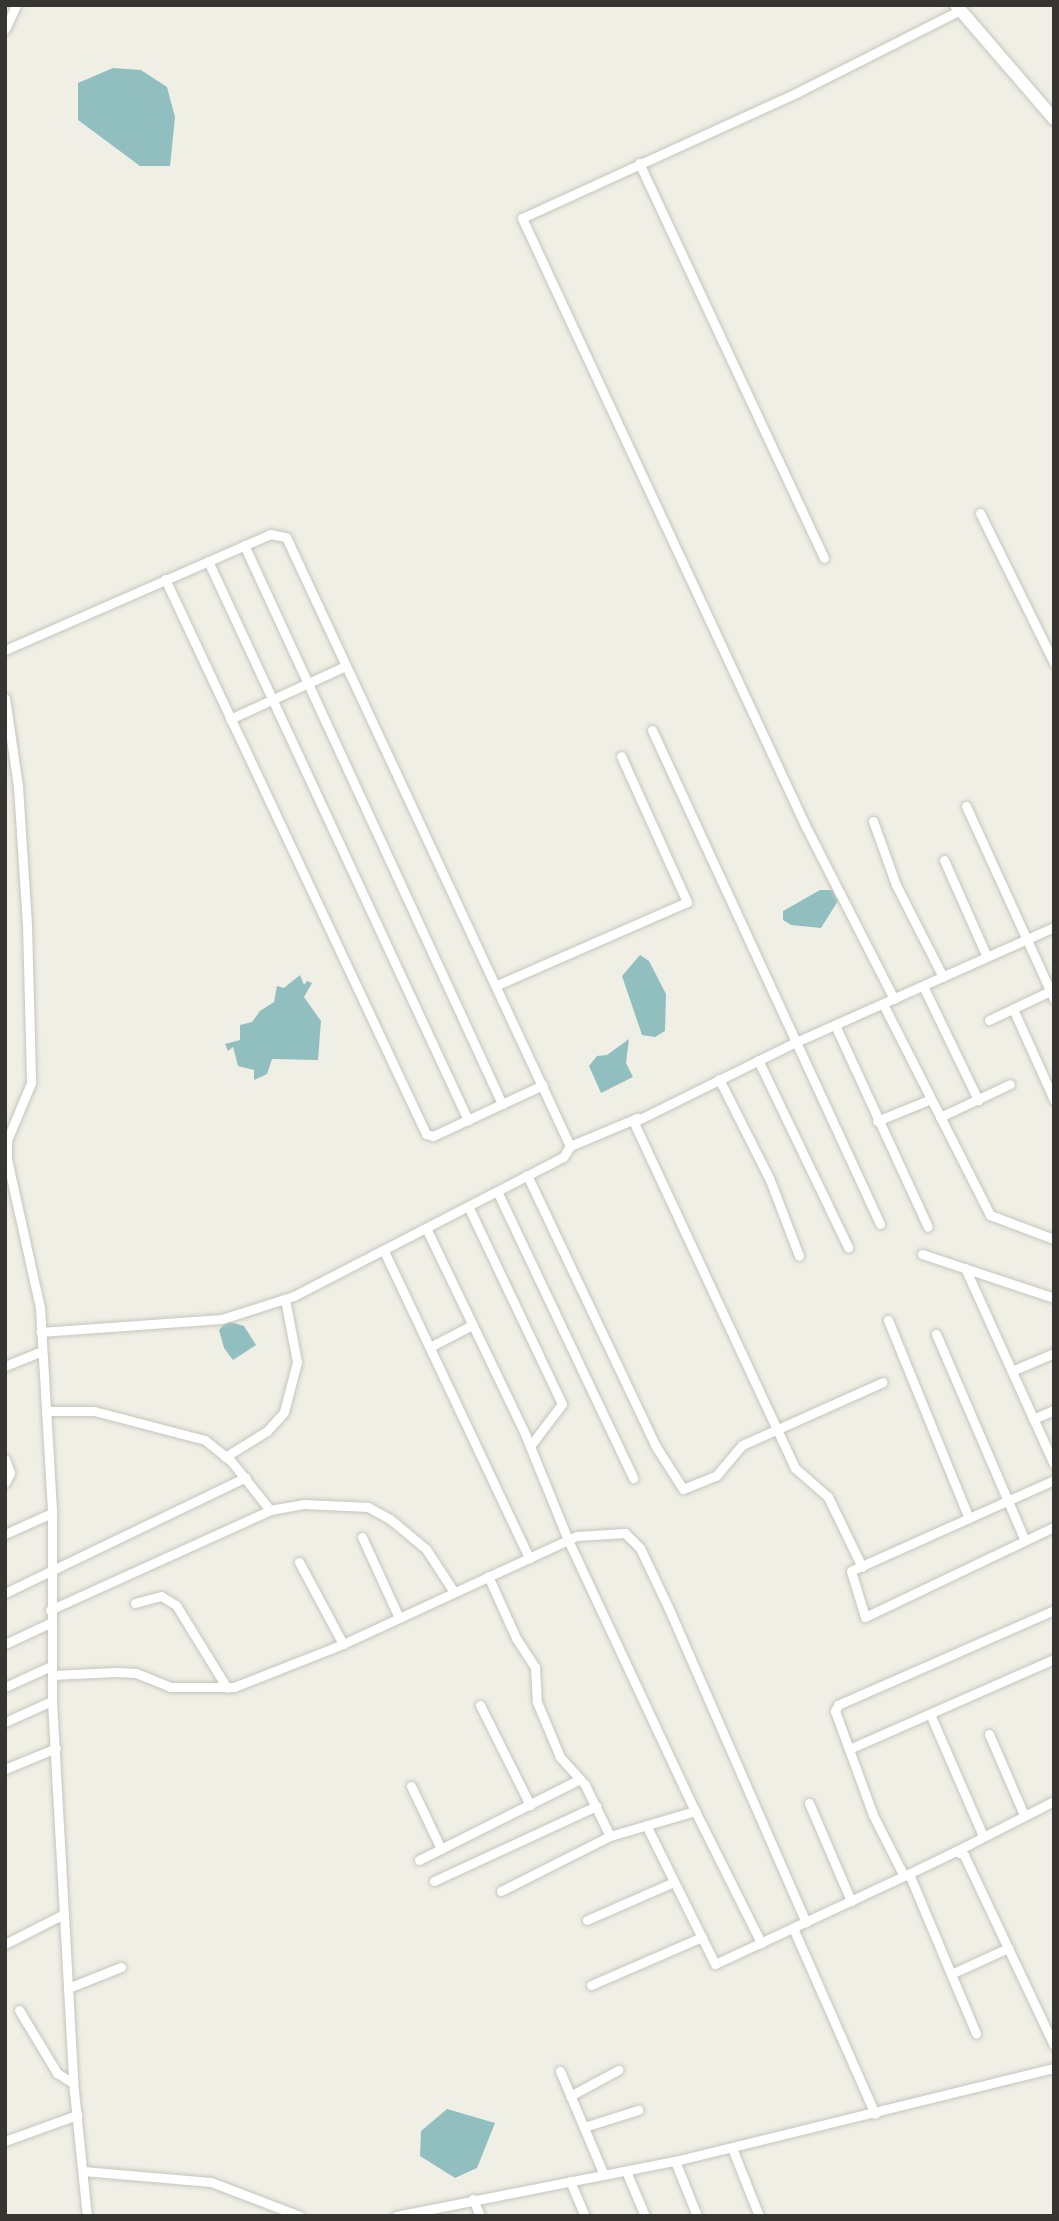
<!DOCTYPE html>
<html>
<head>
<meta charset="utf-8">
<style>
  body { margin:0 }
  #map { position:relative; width:1059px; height:2221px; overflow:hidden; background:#f0efe6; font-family:"IBM Plex Serif",serif }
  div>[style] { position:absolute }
  .water>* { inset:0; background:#91bfc0 }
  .roads { filter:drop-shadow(0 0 2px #c6c5bc) drop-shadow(0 0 2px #c6c5bc) }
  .street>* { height:9px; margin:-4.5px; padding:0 4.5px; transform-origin:4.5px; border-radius:4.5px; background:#fff }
  .secondary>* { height:12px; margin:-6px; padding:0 6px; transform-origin:6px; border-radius:6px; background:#fff }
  span { translate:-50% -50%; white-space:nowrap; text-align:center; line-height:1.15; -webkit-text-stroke:7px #fff; paint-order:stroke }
  .frame { position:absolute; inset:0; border:7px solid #363532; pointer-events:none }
</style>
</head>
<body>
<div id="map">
  <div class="water">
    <div style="clip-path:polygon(113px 68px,141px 70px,167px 87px,175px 117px,170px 166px,140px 166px,78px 120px,78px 83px)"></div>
    <div style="clip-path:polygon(820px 890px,832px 890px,838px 901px,821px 928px,791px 925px,783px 920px,783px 911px)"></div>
    <div style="clip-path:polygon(640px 955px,649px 961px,666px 994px,665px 1031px,655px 1037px,642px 1035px,622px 976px)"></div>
    <div style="clip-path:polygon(300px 975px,304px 985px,307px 981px,312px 983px,304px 997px,321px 1021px,318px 1060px,272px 1059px,267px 1074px,254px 1080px,254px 1070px,238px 1066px,233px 1047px,228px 1051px,225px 1044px,240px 1040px,240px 1025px,252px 1022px,260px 1011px,274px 1002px,277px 986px,284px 988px)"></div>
    <div style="clip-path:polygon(629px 1039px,626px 1063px,633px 1077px,601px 1093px,589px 1066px,597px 1056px,607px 1055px)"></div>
    <div style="clip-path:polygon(227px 1321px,244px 1326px,256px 1345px,233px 1360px,224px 1348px,219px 1330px)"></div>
    <div style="clip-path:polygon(447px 2109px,495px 2123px,477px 2168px,455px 2178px,420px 2156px,421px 2131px)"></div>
  </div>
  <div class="roads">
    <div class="street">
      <div style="left:5px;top:29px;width:26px;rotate:-65deg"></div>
      <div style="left:639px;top:163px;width:436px;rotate:64.9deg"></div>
      <div style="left:980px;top:513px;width:167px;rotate:63.7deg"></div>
      <div style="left:244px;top:545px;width:616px;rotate:65.22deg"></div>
      <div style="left:208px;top:561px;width:617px;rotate:65.06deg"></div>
      <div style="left:165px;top:579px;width:613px;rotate:64.81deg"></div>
      <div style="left:426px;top:1134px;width:7px;rotate:16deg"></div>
      <div style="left:433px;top:1136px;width:121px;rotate:-24.9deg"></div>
      <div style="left:5px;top:650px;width:289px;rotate:-23.6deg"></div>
      <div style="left:270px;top:534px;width:16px;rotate:11deg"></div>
      <div style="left:286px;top:537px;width:672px;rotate:65deg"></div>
      <div style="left:570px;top:1146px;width:13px;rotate:122deg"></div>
      <div style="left:563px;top:1157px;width:303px;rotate:152.7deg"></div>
      <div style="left:294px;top:1296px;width:76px;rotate:162.3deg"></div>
      <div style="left:222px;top:1319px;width:182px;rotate:175.9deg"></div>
      <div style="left:5px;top:698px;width:89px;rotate:81.6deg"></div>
      <div style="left:18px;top:786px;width:139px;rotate:86.3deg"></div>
      <div style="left:27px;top:925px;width:158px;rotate:88.5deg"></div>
      <div style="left:31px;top:1083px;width:62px;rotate:112.8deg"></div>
      <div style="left:7px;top:1140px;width:19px;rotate:90deg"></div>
      <div style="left:7px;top:1159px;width:153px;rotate:77.5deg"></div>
      <div style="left:40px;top:1308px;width:205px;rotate:86.6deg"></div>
      <div style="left:52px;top:1513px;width:188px;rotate:90deg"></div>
      <div style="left:52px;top:1701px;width:391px;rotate:86.8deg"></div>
      <div style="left:74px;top:2091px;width:126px;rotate:84.1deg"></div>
      <div style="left:230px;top:719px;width:127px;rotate:-24.7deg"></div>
      <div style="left:652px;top:730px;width:544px;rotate:65.22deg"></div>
      <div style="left:966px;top:806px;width:212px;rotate:65.5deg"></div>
      <div style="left:873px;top:821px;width:68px;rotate:70.2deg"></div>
      <div style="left:896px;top:885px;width:103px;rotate:62.9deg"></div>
      <div style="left:944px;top:860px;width:106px;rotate:66.1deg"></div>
      <div style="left:497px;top:985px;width:207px;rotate:-23.6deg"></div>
      <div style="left:687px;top:902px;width:160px;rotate:-114.3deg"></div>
      <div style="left:923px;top:986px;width:127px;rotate:64.2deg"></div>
      <div style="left:894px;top:999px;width:195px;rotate:-117.1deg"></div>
      <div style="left:805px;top:825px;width:670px;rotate:-115deg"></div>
      <div style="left:522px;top:218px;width:303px;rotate:-24.5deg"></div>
      <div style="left:798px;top:92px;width:182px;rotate:-26.8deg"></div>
      <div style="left:883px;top:1004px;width:237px;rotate:63.1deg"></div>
      <div style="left:990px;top:1215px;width:68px;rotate:20.6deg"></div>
      <div style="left:1013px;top:1009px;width:100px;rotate:65.7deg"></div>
      <div style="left:989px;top:1020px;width:68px;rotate:-25.4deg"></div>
      <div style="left:835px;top:1025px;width:222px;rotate:65.3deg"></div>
      <div style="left:758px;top:1060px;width:208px;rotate:64.3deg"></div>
      <div style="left:719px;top:1079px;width:113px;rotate:63.2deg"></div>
      <div style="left:770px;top:1180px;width:81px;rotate:69.1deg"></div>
      <div style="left:940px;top:1117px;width:77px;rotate:-25.2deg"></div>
      <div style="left:877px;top:1121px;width:58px;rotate:-22.2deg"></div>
      <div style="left:570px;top:1146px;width:73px;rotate:-22.7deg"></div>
      <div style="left:527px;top:1175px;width:299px;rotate:64.6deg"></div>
      <div style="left:655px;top:1445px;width:52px;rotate:57.5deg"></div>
      <div style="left:683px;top:1489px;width:35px;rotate:-22deg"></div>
      <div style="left:716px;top:1476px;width:40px;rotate:-50deg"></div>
      <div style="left:742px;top:1445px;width:154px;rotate:-24.1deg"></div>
      <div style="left:497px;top:1191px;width:318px;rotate:64.6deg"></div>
      <div style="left:468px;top:1206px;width:219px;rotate:64.6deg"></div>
      <div style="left:562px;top:1404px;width:53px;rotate:127.3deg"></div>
      <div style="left:426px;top:1228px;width:229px;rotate:64.3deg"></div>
      <div style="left:525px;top:1434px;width:114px;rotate:67.9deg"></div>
      <div style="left:568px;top:1540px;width:299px;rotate:64.9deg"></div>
      <div style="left:695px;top:1811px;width:148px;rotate:63.4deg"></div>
      <div style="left:384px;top:1251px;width:340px;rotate:64.7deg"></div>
      <div style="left:922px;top:1254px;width:139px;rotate:18.4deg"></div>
      <div style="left:965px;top:1268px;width:215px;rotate:65.6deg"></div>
      <div style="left:888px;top:1320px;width:214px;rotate:67.8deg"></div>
      <div style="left:936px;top:1334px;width:225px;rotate:66.7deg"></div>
      <div style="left:430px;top:1347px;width:47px;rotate:-27.6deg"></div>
      <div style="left:5px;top:1366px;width:38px;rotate:-22deg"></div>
      <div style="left:1012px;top:1371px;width:46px;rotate:-23.2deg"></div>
      <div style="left:46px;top:1411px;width:48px"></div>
      <div style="left:94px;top:1411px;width:115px;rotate:14.6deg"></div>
      <div style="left:205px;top:1440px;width:33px;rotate:39deg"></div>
      <div style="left:231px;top:1461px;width:63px;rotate:51.5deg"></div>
      <div style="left:1033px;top:1419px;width:23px;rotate:-23deg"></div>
      <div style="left:225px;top:1457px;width:49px;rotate:-31.8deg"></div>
      <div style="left:267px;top:1431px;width:25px;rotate:-48deg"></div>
      <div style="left:284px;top:1412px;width:52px;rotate:-75.4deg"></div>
      <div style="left:297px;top:1362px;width:64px;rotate:-100.8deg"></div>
      <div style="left:5px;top:1459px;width:15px;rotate:70deg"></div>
      <div style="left:10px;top:1473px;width:11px;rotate:117deg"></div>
      <div style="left:1054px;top:1480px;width:222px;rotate:155.9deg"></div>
      <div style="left:851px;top:1571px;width:48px;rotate:73.1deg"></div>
      <div style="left:865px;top:1617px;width:209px;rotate:-25.5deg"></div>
      <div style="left:5px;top:1534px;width:51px;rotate:-24.1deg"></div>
      <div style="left:362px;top:1537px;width:89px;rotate:65.4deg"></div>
      <div style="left:299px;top:1562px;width:93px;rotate:61.8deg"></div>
      <div style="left:862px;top:1567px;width:78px;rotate:-115.9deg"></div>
      <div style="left:828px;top:1497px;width:44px;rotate:-138.7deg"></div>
      <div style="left:795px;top:1468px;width:382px;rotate:-115deg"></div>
      <div style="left:634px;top:1122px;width:181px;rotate:-26.3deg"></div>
      <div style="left:796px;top:1042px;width:282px;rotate:-24deg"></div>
      <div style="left:488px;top:1576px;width:68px;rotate:65.7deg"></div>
      <div style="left:516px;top:1638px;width:35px;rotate:57deg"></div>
      <div style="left:535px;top:1667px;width:35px;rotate:87deg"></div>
      <div style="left:537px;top:1702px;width:60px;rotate:67.3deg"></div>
      <div style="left:560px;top:1757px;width:38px;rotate:48deg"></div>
      <div style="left:585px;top:1785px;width:57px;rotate:63.9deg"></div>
      <div style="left:5px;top:1593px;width:267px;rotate:-25.7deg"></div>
      <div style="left:135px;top:1603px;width:27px;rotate:-15deg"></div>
      <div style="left:161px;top:1596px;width:17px;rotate:31deg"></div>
      <div style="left:176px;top:1605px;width:97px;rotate:58.4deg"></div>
      <div style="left:50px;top:1610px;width:242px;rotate:-24.4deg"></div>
      <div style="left:270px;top:1510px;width:35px;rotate:-10deg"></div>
      <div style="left:304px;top:1504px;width:64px;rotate:2.7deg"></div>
      <div style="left:368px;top:1507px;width:25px;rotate:29deg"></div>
      <div style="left:390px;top:1519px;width:47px;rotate:39.8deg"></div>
      <div style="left:426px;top:1549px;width:51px;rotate:56.9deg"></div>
      <div style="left:1054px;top:1610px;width:236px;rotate:156.3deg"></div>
      <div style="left:838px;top:1705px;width:7px;rotate:117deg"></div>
      <div style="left:835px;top:1711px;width:111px;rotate:69.9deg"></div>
      <div style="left:873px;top:1815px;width:68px;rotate:63.1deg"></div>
      <div style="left:904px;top:1876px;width:58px;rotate:-25.7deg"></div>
      <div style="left:956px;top:1851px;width:9px;rotate:27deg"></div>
      <div style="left:964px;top:1855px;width:210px;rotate:64.7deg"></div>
      <div style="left:5px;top:1644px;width:50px;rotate:-25deg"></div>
      <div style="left:52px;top:1675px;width:64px;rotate:-2.7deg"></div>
      <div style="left:116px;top:1672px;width:20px;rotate:3deg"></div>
      <div style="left:136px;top:1673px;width:37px;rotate:22deg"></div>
      <div style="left:170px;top:1687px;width:64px"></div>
      <div style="left:234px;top:1687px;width:117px;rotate:-21.5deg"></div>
      <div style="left:343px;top:1644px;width:258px;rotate:-24.8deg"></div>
      <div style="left:577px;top:1536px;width:48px;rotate:-3.6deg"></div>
      <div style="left:625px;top:1533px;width:21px;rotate:45deg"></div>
      <div style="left:640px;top:1548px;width:68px;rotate:64.6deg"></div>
      <div style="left:669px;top:1609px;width:342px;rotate:66.4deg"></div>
      <div style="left:5px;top:1687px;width:51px;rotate:-24.5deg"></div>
      <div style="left:480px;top:1705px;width:112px;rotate:63.4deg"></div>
      <div style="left:930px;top:1714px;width:133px;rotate:66.5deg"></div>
      <div style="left:5px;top:1722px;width:51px;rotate:-24.1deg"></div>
      <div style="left:989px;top:1734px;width:88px;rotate:66.6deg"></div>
      <div style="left:849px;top:1749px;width:224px;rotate:-23.7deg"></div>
      <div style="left:5px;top:1769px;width:55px;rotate:-22.4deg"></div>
      <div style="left:411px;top:1786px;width:70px;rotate:64.5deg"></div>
      <div style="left:809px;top:1803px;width:107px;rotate:66.8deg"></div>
      <div style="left:646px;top:1825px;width:155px;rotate:63.6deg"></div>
      <div style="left:715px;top:1964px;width:208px;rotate:-25deg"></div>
      <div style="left:956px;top:1851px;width:110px;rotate:-27deg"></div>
      <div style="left:419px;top:1860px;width:180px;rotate:-26.7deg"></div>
      <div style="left:909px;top:1874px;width:173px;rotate:67.2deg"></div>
      <div style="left:434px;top:1881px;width:179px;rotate:-24.8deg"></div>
      <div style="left:501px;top:1891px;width:122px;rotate:-26.8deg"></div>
      <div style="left:610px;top:1836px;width:89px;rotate:-16.4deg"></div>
      <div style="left:587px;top:1920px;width:95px;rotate:-23.6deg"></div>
      <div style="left:793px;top:1928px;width:203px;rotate:66.2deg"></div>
      <div style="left:5px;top:1944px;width:66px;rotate:-27deg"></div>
      <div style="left:951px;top:1974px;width:63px;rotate:-24.5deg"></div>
      <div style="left:591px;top:1985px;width:121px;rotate:-23.4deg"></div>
      <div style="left:68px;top:1988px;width:57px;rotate:-21.6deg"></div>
      <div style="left:19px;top:2010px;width:74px;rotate:58.9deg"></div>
      <div style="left:57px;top:2073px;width:19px;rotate:32deg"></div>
      <div style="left:560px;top:2071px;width:113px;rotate:67.1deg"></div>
      <div style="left:570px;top:2096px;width:55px;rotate:-28.4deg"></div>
      <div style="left:584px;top:2127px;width:57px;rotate:-17.5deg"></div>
      <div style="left:5px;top:2141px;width:77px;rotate:-19.9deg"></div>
      <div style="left:732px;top:2148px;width:73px;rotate:68.3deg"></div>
      <div style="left:675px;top:2161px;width:59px;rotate:68.2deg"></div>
      <div style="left:83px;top:2171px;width:128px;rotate:4.9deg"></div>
      <div style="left:211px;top:2182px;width:95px;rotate:20.9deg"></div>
      <div style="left:626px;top:2171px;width:49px;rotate:67.1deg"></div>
      <div style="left:570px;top:2181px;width:38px;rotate:67deg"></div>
      <div style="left:473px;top:2199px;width:18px;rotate:68deg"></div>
      <div style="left:396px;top:2216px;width:284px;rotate:-11.2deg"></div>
      <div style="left:675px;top:2161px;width:390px;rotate:-13.8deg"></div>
    </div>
    <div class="secondary">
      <div style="left:956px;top:5px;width:150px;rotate:49.3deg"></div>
    </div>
  </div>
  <div class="frame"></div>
</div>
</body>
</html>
